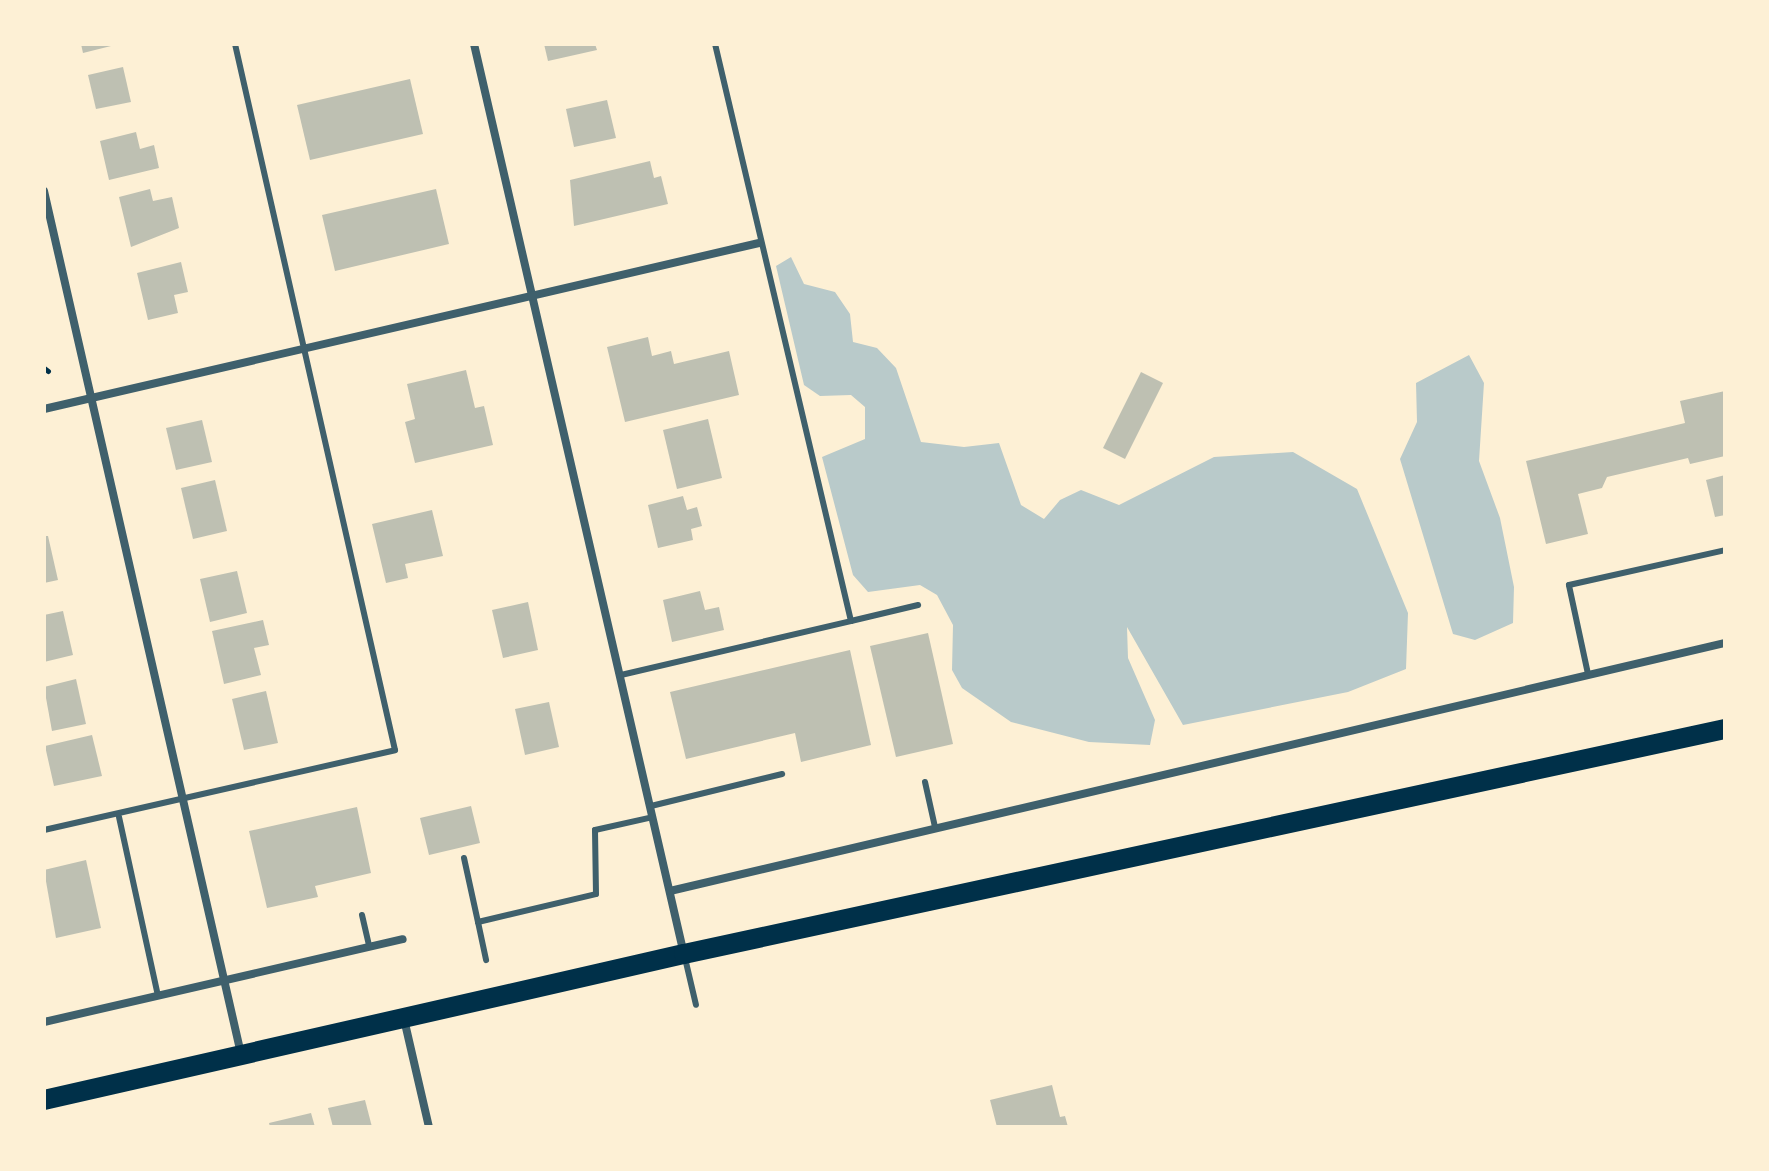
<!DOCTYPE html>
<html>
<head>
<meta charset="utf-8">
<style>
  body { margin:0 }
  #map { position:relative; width:1769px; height:1171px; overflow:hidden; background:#fdf0d5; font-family:"Sofia Sans Condensed",sans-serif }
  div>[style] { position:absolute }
  .green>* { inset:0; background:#b9caca }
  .building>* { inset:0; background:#bec0b2 }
  .path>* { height:5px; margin:-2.5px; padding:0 2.5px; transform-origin:2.5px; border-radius:2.5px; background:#003049 }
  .service>* { height:6px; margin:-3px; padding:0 3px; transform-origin:3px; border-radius:3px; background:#3f606c }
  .minor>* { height:8px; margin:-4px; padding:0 4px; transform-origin:4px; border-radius:4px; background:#3f606c }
  .primary>* { height:20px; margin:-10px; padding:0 10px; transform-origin:10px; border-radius:10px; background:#003049 }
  span { translate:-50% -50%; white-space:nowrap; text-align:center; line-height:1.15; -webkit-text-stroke:8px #fdf0d5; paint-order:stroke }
  .frame { position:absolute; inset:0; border:46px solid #fdf0d5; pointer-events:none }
</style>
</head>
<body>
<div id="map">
  <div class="green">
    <div style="clip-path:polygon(791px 257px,804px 284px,835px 292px,850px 314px,853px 342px,877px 348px,896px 368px,921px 442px,964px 447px,999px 443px,1021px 505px,1044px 519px,1060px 500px,1081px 490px,1119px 505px,1214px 457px,1293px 452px,1357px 489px,1408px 613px,1406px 669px,1348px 692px,1183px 725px,1127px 627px,1128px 658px,1155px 720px,1150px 745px,1089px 742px,1011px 722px,962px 688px,952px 670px,953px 625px,937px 595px,920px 585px,868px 592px,853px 575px,822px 457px,865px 439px,865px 407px,851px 395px,820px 396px,804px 385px,776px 266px)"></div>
    <div style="clip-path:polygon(1469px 355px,1484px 383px,1479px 461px,1500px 518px,1514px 587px,1513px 623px,1475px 640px,1453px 634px,1400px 459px,1417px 422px,1416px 383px)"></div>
  </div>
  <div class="building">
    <div style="clip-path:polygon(81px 44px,115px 44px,115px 45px,83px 53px)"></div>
    <div style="clip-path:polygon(544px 44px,595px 44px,597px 50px,548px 61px)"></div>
    <div style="clip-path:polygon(123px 67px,131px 102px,96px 109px,88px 75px)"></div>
    <div style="clip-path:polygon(410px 79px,423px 134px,310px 160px,297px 105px)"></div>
    <div style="clip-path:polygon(607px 100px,616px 138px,574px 147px,566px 109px)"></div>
    <div style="clip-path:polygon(136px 132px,140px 149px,154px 145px,159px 168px,109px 180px,100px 141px)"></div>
    <div style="clip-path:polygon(650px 161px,654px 178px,661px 176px,668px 204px,574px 226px,570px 180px)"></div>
    <div style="clip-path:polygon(150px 189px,153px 201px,172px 197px,179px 228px,131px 247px,119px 197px)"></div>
    <div style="clip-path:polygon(436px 189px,449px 244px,335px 271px,322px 215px)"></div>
    <div style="clip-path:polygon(181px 262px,188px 292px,174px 295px,178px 313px,148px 320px,137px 273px)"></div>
    <div style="clip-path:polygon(648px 337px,652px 356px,671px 351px,674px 364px,729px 351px,739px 395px,625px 422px,607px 347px)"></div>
    <div style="clip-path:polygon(466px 370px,475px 408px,484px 406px,493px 445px,415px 463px,405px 422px,415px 419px,407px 384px)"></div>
    <div style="clip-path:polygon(1141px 372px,1163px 383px,1125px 459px,1103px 448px)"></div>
    <div style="clip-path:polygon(1725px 391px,1725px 456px,1690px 464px,1688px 458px,1607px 477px,1602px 488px,1578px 494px,1588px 534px,1546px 544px,1526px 461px,1685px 423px,1680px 401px)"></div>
    <div style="clip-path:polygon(708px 419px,722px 478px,677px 489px,663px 430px)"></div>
    <div style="clip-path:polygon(202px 420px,212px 462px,176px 470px,166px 428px)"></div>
    <div style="clip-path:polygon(1725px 475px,1725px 515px,1715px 517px,1706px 480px)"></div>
    <div style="clip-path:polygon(215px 480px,227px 531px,193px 539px,181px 488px)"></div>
    <div style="clip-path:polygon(683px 496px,687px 510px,697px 507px,702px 526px,691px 529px,693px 540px,658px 548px,648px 505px)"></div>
    <div style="clip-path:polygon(432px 510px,443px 556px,405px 564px,408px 578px,386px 583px,372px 524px)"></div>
    <div style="clip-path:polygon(44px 536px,48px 536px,58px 580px,44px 583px)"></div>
    <div style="clip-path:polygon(237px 571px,247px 613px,210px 622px,200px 579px)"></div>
    <div style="clip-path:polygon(700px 591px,705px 610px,719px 607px,724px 630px,672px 642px,663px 600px)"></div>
    <div style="clip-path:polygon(528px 602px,538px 650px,503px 658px,492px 610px)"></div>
    <div style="clip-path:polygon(63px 611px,73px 655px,44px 662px,44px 615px)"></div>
    <div style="clip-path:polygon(263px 620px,269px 645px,254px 648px,261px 675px,224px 684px,212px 631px)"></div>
    <div style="clip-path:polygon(928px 633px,953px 744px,896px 757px,870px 646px)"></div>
    <div style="clip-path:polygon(850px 650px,871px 745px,801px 762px,795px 733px,686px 759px,670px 692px)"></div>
    <div style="clip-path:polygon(76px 679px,86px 724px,52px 731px,44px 687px)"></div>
    <div style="clip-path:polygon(266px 691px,278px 743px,244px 750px,232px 699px)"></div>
    <div style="clip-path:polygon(549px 702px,559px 747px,525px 755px,515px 709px)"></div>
    <div style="clip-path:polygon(92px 735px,102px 776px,54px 786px,45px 746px)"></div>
    <div style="clip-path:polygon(471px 806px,480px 843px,429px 855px,420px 818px)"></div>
    <div style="clip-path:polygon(357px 807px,371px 873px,315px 886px,318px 897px,267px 908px,249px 831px)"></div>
    <div style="clip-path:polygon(86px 860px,101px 928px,56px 938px,44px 870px)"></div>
    <div style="clip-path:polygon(1052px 1085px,1060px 1117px,1065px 1116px,1068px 1127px,997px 1127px,990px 1100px)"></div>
    <div style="clip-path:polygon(365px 1100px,372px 1127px,333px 1127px,328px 1108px)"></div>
    <div style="clip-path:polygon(311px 1113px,315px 1127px,270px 1127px,269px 1123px)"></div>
  </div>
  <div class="path">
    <div style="left:44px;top:368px;width:5px;rotate:37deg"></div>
  </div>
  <div class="service">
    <div style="left:851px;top:621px;width:69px;rotate:-13.4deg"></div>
    <div style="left:1588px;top:674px;width:91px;rotate:-102.1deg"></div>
    <div style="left:1569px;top:585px;width:160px;rotate:-12.6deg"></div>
    <div style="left:621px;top:675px;width:236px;rotate:-13.2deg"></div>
    <div style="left:851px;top:621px;width:593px;rotate:-103.26deg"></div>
    <div style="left:925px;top:782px;width:46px;rotate:77.5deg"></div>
    <div style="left:651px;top:806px;width:135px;rotate:-13.7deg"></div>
    <div style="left:119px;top:817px;width:183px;rotate:77.7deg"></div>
    <div style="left:44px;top:830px;width:360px;rotate:-12.8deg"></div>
    <div style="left:395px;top:750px;width:724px;rotate:-102.77deg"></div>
    <div style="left:464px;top:858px;width:66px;rotate:77.7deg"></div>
    <div style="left:478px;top:922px;width:121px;rotate:-13.3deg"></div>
    <div style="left:596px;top:894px;width:64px;rotate:-90.9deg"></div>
    <div style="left:595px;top:830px;width:59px;rotate:-12.6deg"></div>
    <div style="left:362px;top:915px;width:32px;rotate:77deg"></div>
    <div style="left:478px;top:922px;width:39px;rotate:78deg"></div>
    <div style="left:685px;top:958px;width:48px;rotate:76.8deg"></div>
  </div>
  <div class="minor">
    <div style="left:474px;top:44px;width:934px;rotate:77.01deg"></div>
    <div style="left:44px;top:191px;width:885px;rotate:77.14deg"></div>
    <div style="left:44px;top:409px;width:734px;rotate:-13.07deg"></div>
    <div style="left:670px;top:891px;width:1084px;rotate:-13.23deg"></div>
    <div style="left:404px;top:1019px;width:111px;rotate:77deg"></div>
    <div style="left:44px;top:1022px;width:368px;rotate:-13deg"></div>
  </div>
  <div class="primary">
    <div style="left:44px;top:1100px;width:656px;rotate:-12.85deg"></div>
    <div style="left:684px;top:954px;width:1065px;rotate:-12.2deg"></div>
  </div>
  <div class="frame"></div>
</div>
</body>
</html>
